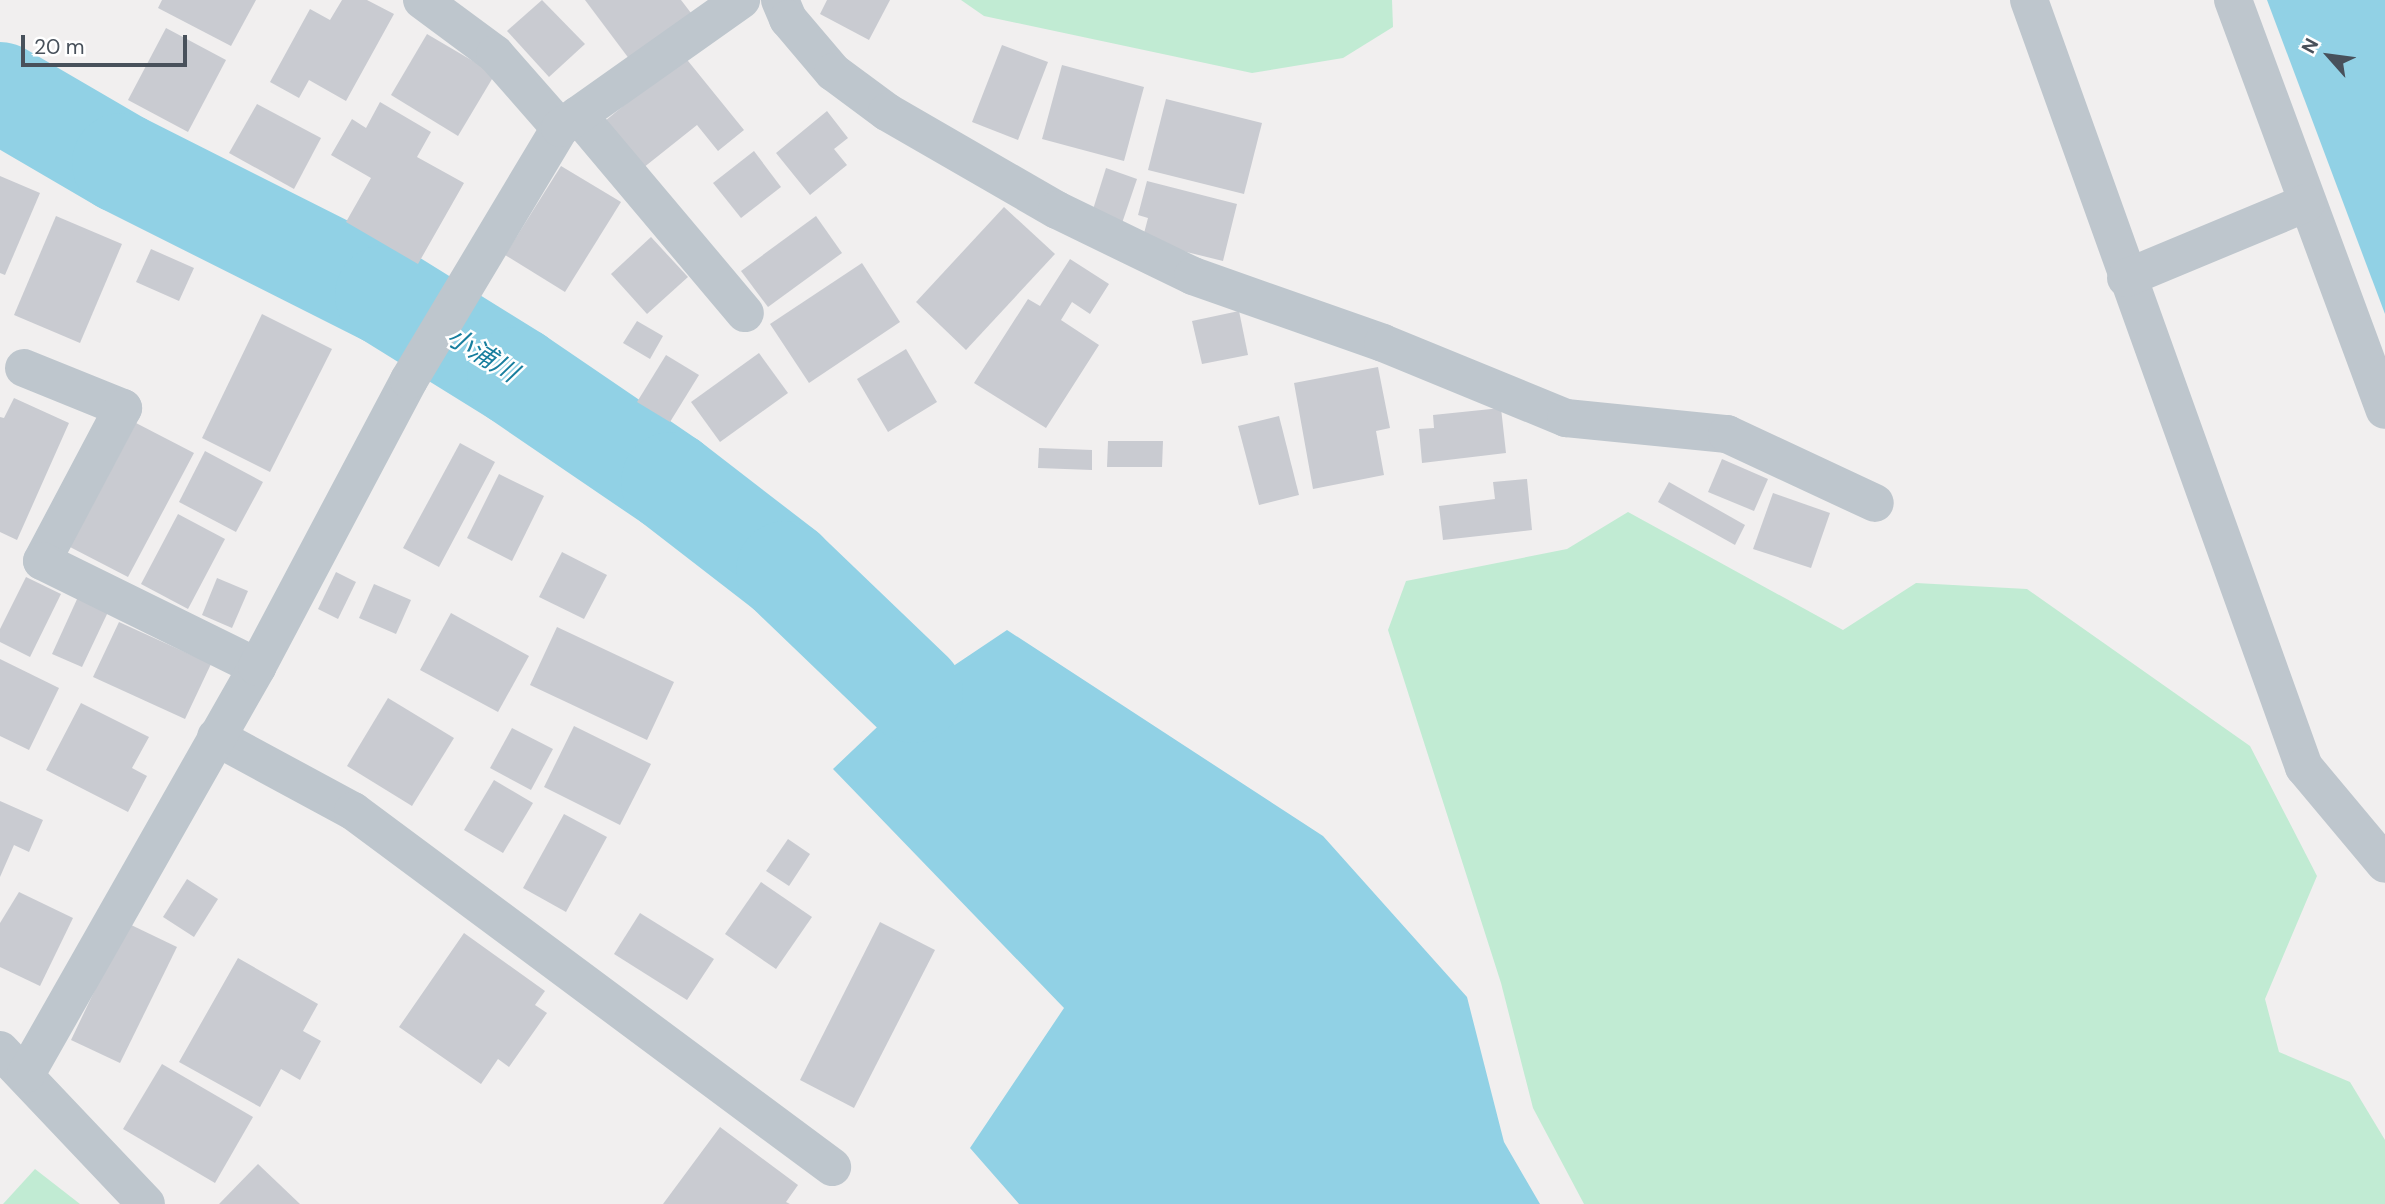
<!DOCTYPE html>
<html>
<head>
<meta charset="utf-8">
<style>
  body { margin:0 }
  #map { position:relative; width:2385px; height:1204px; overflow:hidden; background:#f1efef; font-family:"DM Sans","Noto Sans JP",sans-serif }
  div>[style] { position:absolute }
  .green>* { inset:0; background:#c1ebd3 }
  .water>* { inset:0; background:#91d1e5 }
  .river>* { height:100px; margin:-50px; padding:0 50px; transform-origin:50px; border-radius:50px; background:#91d1e5 }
  .building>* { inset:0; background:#c9cbd1 }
  .minor>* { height:38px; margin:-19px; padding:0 19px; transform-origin:19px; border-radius:19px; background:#bec6cd }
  span { translate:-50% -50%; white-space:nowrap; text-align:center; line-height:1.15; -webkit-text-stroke:5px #fff; paint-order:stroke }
  .water-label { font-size:26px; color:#187e9e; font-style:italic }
  .north { position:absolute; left:2294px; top:21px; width:70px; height:70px; -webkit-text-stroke:5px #fff; paint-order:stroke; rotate:298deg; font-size:19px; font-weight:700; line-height:28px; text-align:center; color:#48515b }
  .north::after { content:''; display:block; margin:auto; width:24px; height:32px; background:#48515b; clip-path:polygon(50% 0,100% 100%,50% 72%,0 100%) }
  .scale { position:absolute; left:21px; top:35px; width:166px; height:32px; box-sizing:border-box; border:4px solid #48515b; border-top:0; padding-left:9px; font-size:21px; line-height:24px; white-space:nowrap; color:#48515b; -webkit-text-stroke:5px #fff; paint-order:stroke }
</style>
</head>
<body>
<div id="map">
  <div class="green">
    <div style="clip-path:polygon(961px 0,1392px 0,1393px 27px,1343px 58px,1252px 73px,984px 16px)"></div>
    <div style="clip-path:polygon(1628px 512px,1843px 630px,1916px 583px,2027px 589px,2250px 746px,2317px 876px,2265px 999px,2279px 1052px,2350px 1082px,2385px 1140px,2385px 1204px,1584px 1204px,1533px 1108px,1501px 983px,1388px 630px,1406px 581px,1567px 549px)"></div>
    <div style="clip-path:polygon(35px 1169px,80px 1204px,3px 1204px)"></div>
  </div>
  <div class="water">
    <div style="clip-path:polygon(2267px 0,2385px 0,2385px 314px)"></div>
    <div style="clip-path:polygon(1007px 630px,1323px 836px,1467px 997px,1504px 1142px,1540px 1204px,1019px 1204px,970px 1148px,1064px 1008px,833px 769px,913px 693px)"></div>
  </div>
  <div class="river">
    <div style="left:0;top:92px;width:141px;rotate:30.2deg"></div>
    <div style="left:122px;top:163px;width:294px;rotate:26.7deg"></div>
    <div style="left:385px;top:295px;width:155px;rotate:31.8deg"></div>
    <div style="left:517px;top:377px;width:186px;rotate:34.3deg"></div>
    <div style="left:671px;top:482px;width:145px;rotate:37.7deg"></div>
    <div style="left:786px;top:571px;width:176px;rotate:43.8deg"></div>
  </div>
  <div class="building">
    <div style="clip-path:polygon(162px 0,256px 0,231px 46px,158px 8px)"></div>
    <div style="clip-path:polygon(342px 0,367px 0,394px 14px,346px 101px,309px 80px,299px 98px,270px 82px,310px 9px,330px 20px)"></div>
    <div style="clip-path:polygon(542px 0,585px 44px,549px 77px,507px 31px)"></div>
    <div style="clip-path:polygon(585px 0,681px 0,691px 13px,630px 60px)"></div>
    <div style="clip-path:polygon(827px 0,890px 0,869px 40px,820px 14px)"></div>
    <div style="clip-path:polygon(166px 28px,226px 60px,188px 132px,128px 100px)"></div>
    <div style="clip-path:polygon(427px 34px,495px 74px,458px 136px,391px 95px)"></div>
    <div style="clip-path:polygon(1002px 45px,1048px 62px,1018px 140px,972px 122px)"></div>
    <div style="clip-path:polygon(684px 56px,744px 130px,718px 151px,697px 125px,643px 168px,605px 121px)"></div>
    <div style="clip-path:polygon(1062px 65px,1144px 87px,1124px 161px,1042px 139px)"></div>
    <div style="clip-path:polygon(1166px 99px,1262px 123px,1244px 194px,1148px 170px)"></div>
    <div style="clip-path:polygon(380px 102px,431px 132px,417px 157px,464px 183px,418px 264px,346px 222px,371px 178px,331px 155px,352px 119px,366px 128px)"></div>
    <div style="clip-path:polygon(257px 104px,321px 138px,294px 189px,229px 153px)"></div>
    <div style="clip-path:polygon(827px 111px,848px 138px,834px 149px,847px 165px,810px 195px,776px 153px)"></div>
    <div style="clip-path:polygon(754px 151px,781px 187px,741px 218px,713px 183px)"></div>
    <div style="clip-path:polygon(561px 166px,621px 202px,565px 292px,505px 255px)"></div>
    <div style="clip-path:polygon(1106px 168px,1137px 179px,1120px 229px,1090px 219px)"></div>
    <div style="clip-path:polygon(0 176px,40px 193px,5px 275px,0 273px)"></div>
    <div style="clip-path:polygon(1147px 181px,1237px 204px,1223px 261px,1142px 241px,1148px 218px,1138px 215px)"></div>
    <div style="clip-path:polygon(1004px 207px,1055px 254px,966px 350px,916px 302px)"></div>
    <div style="clip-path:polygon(56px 216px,122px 244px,80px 343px,14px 315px)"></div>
    <div style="clip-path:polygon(816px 216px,842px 253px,768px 307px,741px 271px)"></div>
    <div style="clip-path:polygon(651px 237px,688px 277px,647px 314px,611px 274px)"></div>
    <div style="clip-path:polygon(151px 249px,194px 268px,179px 301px,136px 282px)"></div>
    <div style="clip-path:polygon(1070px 259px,1109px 284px,1090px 314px,1072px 302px,1061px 320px,1099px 345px,1046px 428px,974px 383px,1028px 299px,1040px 306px)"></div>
    <div style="clip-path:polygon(862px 263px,900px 322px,809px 383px,770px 324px)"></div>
    <div style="clip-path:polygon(1239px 311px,1248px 355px,1202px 364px,1192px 321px)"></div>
    <div style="clip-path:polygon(262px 314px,332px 349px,270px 472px,202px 438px)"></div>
    <div style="clip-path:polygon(637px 321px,663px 336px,650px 359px,623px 343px)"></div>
    <div style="clip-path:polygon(906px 349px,937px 402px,888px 432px,857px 379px)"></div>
    <div style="clip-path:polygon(759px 353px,788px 393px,720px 442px,691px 402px)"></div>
    <div style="clip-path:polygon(666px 355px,699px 375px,670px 422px,637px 402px)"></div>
    <div style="clip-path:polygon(1378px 367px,1390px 428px,1376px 431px,1384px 475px,1313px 489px,1294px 383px)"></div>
    <div style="clip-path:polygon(14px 398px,69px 423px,17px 540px,0 532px,0 417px,4px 418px)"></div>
    <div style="clip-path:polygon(1501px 408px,1506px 453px,1422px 463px,1419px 429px,1434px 428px,1433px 415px)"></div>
    <div style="clip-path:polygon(1279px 416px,1299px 495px,1259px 505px,1238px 426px)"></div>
    <div style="clip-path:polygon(136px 423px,194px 453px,128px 577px,70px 547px)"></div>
    <div style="clip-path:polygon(1108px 441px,1163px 441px,1162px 467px,1107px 467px)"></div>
    <div style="clip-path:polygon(460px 443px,495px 462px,439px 567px,403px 548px)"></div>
    <div style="clip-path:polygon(1039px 448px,1092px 450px,1092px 470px,1038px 468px)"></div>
    <div style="clip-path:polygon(205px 451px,263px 482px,236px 532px,179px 502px)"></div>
    <div style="clip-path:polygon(1722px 459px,1768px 479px,1754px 511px,1708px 492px)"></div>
    <div style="clip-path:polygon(499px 474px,544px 496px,512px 561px,467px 538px)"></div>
    <div style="clip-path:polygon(1527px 479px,1532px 530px,1443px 540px,1439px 506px,1495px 499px,1493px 482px)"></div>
    <div style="clip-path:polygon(1669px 482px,1745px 525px,1735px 545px,1658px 502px)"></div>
    <div style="clip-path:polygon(1773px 493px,1830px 513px,1811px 568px,1753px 549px)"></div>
    <div style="clip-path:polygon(178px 514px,225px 539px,188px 609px,141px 584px)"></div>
    <div style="clip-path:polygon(562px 552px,607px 575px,584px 619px,539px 597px)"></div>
    <div style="clip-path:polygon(336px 572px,356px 582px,338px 619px,318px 609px)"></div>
    <div style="clip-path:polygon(26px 577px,61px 594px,30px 657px,0 642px,0 629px)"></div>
    <div style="clip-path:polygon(217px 578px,248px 591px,232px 628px,202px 615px)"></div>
    <div style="clip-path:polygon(374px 584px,411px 600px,396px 634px,359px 618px)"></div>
    <div style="clip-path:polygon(78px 597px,108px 612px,82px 667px,52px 654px)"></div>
    <div style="clip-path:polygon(451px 613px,529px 656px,498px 712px,420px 670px)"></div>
    <div style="clip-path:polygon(119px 622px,211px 664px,185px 719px,93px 677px)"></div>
    <div style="clip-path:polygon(557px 627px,674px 682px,647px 740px,530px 685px)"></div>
    <div style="clip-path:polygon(0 659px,59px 688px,29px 750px,0 736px)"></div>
    <div style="clip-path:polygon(388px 698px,454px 738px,412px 806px,347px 766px)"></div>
    <div style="clip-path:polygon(81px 703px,149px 737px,132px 768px,147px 776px,128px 812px,46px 770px)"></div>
    <div style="clip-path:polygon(574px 726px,651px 764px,620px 825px,544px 787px)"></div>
    <div style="clip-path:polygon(512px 728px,553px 749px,531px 790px,490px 768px)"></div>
    <div style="clip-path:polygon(494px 780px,533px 803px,503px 853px,464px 830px)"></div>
    <div style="clip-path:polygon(0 801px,43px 820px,29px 852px,14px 845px,0 877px)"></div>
    <div style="clip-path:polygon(564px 814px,607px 837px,566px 912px,523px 888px)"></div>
    <div style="clip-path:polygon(788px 839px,810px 854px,789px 886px,766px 871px)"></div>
    <div style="clip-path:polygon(187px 879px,218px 899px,194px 937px,163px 917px)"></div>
    <div style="clip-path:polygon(761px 882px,812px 917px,776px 969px,725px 934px)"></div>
    <div style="clip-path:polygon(19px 892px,73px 918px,40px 986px,0 967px,0 923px)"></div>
    <div style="clip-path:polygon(640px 913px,714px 959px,687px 1000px,614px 954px)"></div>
    <div style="clip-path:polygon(880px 922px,935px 950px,854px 1108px,800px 1080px)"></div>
    <div style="clip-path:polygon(127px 923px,177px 947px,120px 1063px,71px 1040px)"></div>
    <div style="clip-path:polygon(464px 933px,545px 991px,535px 1005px,547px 1013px,509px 1067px,498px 1059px,481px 1084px,399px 1027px)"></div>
    <div style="clip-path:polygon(238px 958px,318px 1004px,303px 1031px,321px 1041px,300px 1080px,281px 1069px,260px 1107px,179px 1062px)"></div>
    <div style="clip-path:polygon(162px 1064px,253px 1117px,215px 1183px,123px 1129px)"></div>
    <div style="clip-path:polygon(720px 1127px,798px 1185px,786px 1202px,790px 1204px,663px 1204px)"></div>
    <div style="clip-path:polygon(258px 1164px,300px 1204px,219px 1204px)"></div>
  </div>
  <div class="minor">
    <div style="left:422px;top:0;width:91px;rotate:36.5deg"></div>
    <div style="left:495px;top:54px;width:98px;rotate:48.7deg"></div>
    <div style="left:780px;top:0;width:21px;rotate:67deg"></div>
    <div style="left:788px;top:19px;width:70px;rotate:49.7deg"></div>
    <div style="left:833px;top:72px;width:67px;rotate:36.5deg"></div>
    <div style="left:887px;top:112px;width:196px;rotate:30deg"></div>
    <div style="left:1057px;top:210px;width:151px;rotate:25.9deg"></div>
    <div style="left:1193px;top:276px;width:201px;rotate:19.4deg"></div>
    <div style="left:1383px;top:343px;width:198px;rotate:22.3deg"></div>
    <div style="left:1566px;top:418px;width:162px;rotate:5.7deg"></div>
    <div style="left:1727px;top:434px;width:163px;rotate:25deg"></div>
    <div style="left:2029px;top:0;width:815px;rotate:70.28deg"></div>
    <div style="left:2304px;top:767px;width:126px;rotate:50.1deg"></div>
    <div style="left:2233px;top:0;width:437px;rotate:69.7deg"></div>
    <div style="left:578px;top:115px;width:259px;rotate:49.9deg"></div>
    <div style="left:2126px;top:278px;width:195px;rotate:-22.6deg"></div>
    <div style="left:24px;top:368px;width:107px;rotate:22deg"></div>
    <div style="left:123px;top:408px;width:173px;rotate:117.9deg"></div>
    <div style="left:42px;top:561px;width:240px;rotate:26.2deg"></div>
    <div style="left:216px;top:737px;width:156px;rotate:28.4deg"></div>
    <div style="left:353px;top:811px;width:597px;rotate:36.62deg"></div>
    <div style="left:0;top:1050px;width:212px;rotate:46.5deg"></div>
    <div style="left:26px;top:1074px;width:468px;rotate:-60.4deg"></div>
    <div style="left:257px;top:667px;width:325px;rotate:-62.1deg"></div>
    <div style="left:409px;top:380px;width:294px;rotate:-59.1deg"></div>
    <div style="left:560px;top:128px;width:222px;rotate:-35.3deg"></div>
  </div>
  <div class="water-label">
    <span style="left:482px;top:355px;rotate:32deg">小浦川</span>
  </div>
  <div class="north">N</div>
  <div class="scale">20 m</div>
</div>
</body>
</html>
